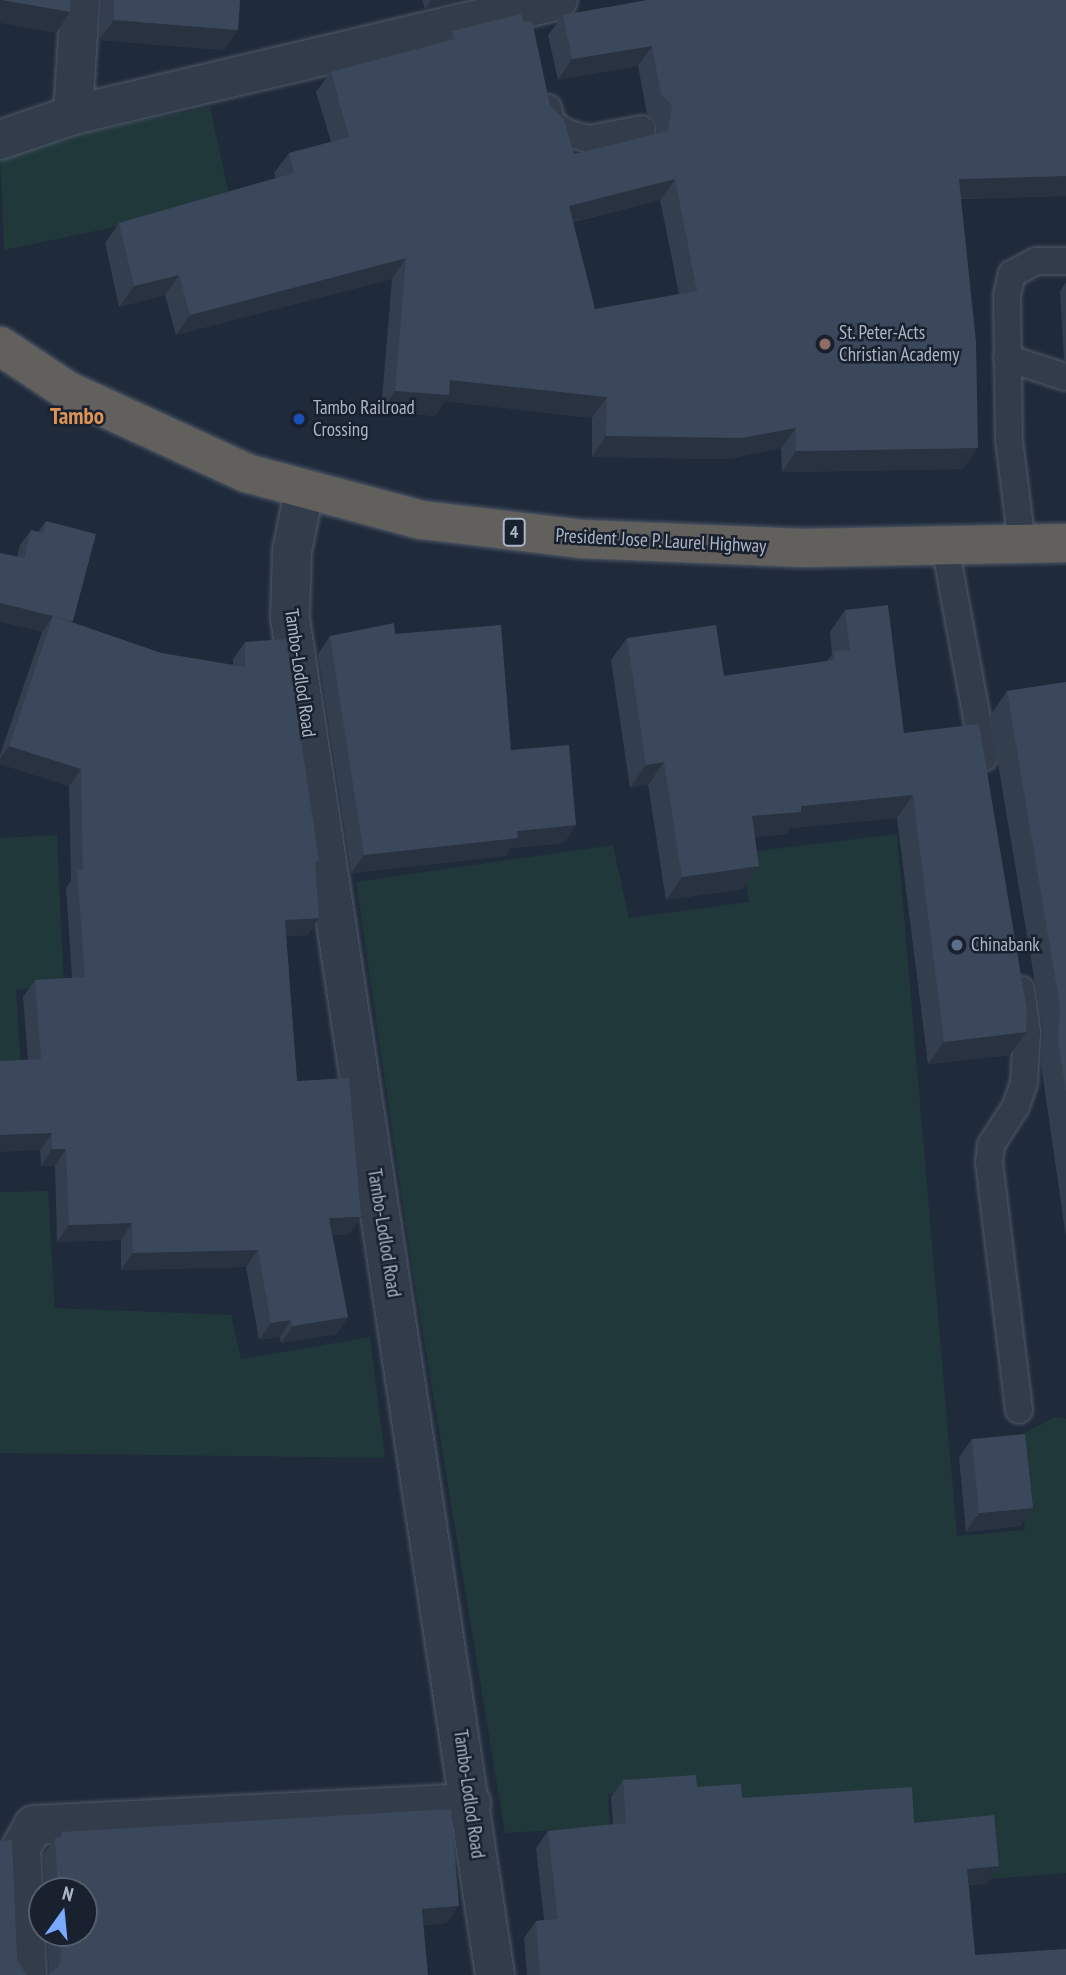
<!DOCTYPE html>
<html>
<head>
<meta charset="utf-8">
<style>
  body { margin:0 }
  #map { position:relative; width:1066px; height:1975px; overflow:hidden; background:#1f2a3a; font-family:"PT Sans Narrow",sans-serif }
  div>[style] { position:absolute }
  .green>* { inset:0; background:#21383b }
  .roads { filter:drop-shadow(0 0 2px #505968) drop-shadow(0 0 2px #505968) }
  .service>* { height:26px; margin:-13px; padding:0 13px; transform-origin:13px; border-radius:13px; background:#333c4b }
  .minor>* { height:38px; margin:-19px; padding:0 19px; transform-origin:19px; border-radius:19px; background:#333c4b }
  .tertiary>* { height:38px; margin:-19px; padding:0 19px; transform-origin:19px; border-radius:19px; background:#333c4b }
  .trunk>* { height:38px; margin:-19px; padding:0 19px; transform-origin:19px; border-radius:19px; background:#61605d }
  .wall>* { inset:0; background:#333e4e }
  .shaded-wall>* { inset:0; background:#293240 }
  .building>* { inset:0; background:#3b485b }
  .dots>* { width:19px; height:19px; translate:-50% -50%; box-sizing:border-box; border:4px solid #19212f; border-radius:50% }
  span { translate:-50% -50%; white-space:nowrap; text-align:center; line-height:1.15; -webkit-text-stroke:5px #19212f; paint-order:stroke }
  .shield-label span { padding:2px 5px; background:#19212f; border:2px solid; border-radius:5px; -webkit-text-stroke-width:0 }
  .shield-label { font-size:18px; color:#adb6c7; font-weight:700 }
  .poi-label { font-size:19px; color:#adb6c7 }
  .left { translate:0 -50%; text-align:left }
  .street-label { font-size:19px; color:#adb6c7 }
  .quarter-label { font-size:23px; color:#dc9354; font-weight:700 }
  .north { position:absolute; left:28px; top:1877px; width:70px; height:70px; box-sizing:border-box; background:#19212f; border:2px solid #545d6c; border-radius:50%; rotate:15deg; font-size:19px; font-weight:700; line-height:28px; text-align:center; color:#adb6c7 }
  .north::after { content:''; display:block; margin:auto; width:24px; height:32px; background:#7ba9ff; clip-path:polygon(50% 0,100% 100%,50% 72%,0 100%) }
</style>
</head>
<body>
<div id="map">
  <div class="green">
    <div style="clip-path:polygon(210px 107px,231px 203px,4px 250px,0 150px)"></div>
    <div style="clip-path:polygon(897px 834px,957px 1536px,1025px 1530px,1017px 1437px,1055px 1417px,1066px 1419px,1066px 1873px,990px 1879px,906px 1834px,732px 1809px,688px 1788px,608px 1794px,610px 1827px,505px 1833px,412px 1266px,356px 882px,613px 845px,629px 918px,749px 902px,741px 853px)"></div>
    <div style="clip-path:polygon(57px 835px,64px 986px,16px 990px,21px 1070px,0 1071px,0 838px)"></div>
    <div style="clip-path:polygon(48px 1191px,55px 1308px,231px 1315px,241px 1359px,370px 1337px,385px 1458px,0 1453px,0 1192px)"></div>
  </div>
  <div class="roads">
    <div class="service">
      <div style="left:548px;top:108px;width:14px;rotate:78deg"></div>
      <div style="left:551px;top:122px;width:19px;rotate:36deg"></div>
      <div style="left:566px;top:133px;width:24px;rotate:15deg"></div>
      <div style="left:589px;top:139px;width:54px;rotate:-10.7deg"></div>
      <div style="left:1007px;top:358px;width:61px;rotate:18.1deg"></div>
      <div style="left:1022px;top:544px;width:105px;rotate:-97.1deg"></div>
      <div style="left:1009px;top:440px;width:145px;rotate:-90.8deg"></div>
      <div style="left:1007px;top:295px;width:22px;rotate:-77deg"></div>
      <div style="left:1012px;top:274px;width:27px;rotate:-28deg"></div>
      <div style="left:1036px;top:261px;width:30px"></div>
      <div style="left:945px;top:546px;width:215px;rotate:79.5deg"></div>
      <div style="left:1019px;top:1410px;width:250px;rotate:-96.9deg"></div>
      <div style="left:989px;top:1162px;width:17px;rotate:-83deg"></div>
      <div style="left:991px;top:1145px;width:46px;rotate:-57.3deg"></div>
      <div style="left:1016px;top:1106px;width:24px;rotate:-71deg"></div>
      <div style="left:1024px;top:1083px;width:50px;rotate:-86.6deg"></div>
      <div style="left:1027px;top:1033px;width:44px;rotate:-97.8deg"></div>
    </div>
    <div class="minor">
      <div style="left:73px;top:115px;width:115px;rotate:-86.5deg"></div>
      <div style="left:0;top:140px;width:77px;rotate:-18.9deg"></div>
      <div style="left:73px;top:115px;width:498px;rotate:-13.3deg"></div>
      <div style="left:27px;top:1975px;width:127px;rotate:-92.7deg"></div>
      <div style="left:21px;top:1848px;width:26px;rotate:-61deg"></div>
      <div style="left:34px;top:1825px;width:438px;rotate:-2.9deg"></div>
    </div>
    <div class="tertiary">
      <div style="left:304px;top:492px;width:60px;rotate:101.5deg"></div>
      <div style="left:292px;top:551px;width:67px;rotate:91.7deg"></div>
      <div style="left:290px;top:618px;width:1372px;rotate:81.41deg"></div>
    </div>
    <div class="trunk">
      <div style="left:0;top:346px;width:82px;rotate:33.5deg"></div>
      <div style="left:68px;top:391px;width:196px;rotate:24.7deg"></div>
      <div style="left:246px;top:473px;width:182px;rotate:15deg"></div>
      <div style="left:422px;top:520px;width:160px;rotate:6.8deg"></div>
      <div style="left:581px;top:539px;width:223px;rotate:2.3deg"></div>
      <div style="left:804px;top:548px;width:262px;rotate:-1.1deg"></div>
    </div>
  </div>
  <div class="wall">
    <div style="clip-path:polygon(100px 0,240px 0,238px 30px,224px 50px,99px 40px)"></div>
    <div style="clip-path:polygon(422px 0,463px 0,425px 9px)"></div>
    <div style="clip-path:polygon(evenodd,1066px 0,1066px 196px,961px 199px,963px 469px,782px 472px,781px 448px,727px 459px,592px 457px,592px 418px,445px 401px,435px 416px,381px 411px,392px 279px,176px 335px,165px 295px,119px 307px,105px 243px,119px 223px,276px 178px,274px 173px,289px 153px,331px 142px,316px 92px,331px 72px,444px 42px,452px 31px,550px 105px,574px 154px,656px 134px,657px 125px,647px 114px,638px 66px,558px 80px,548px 35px,563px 15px,1066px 0,660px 200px,679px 294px,595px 309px,573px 222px,660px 200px)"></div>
    <div style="clip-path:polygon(1066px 282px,1066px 362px,1064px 360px,1060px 291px)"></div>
    <div style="clip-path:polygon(46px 521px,73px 621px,72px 622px,161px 653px,233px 665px,233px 659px,245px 642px,316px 866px,319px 918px,308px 935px,286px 936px,297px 1081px,350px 1234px,332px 1235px,348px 1317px,337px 1334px,281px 1343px,280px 1337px,259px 1340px,246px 1267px,121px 1270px,121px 1240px,57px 1242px,55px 1166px,41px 1166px,40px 1150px,28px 1060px,23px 997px,35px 980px,72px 978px,66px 888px,71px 880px,69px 786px,0 764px,0 755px,42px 632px,17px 557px,20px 545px,31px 530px,38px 532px)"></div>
    <div style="clip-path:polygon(845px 610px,904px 733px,1010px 1055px,928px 1064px,897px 818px,790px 828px,786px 834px,755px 837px,743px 889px,666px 900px,648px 785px,630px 788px,611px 660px,627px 638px,724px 676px,827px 661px,832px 655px,830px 632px)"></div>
    <div style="clip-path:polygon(395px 634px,511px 750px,576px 825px,564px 843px,510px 848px,505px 856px,351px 873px,318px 654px,330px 636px)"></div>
    <div style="clip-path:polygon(1066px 682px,1066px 1237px,1041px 1064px,1043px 1030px,990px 716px,1007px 691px)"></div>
    <div style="clip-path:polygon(972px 1439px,1033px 1508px,1020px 1526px,966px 1532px,959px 1457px)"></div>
    <div style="clip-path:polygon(623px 1780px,697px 1787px,742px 1798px,914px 1823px,999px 1866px,987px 1884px,969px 1885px,975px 1955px,1066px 1975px,527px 1975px,524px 1938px,536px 1921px,544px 1920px,536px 1848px,548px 1831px,613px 1824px,611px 1797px)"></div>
    <div style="clip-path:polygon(62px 1832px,447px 1923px,424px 1925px,49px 1974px,47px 1933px,84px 1933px,84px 1891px,45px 1891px,43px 1855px,55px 1838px,58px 1837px)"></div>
  </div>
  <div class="shaded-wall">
    <div style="clip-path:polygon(0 0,70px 12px,56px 33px,0 23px)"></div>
    <div style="clip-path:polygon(431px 0,463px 0,425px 9px)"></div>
    <div style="clip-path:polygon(114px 20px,238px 30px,224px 50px,99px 40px)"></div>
    <div style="clip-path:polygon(652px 46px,638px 66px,558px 80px,572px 59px)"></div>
    <div style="clip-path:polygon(1066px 176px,1066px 196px,944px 199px,959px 179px)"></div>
    <div style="clip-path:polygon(675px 179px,660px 200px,554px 226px,569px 206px)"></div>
    <div style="clip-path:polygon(406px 258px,392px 279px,176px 335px,190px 315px)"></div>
    <div style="clip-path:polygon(179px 275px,165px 295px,119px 307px,134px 286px)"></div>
    <div style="clip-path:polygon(450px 380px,607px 397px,592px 418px,445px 401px,435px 416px,381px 411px,395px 391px)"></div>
    <div style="clip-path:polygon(796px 428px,781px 448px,727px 459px,592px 457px,606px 436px)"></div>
    <div style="clip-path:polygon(978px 448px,963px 469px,782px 472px,796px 451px)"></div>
    <div style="clip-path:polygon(0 603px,53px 616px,42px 632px,0 622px)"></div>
    <div style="clip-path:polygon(9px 746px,81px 769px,69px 786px,0 764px,0 759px)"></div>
    <div style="clip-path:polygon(664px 762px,648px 785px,630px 788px,646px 765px)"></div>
    <div style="clip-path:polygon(913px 795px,897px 818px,790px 828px,786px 834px,736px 839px,752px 816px,801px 806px)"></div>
    <div style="clip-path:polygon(576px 825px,564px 843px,510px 848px,505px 856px,351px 873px,364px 855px,517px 831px)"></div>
    <div style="clip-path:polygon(759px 866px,743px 889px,666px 900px,682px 877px)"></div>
    <div style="clip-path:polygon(319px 918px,308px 935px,273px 937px,285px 920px)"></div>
    <div style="clip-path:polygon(1026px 1032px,1010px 1055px,928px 1064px,944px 1042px)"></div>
    <div style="clip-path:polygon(52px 1133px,40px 1150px,0 1152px,0 1135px)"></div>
    <div style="clip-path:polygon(52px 1149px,66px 1149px,55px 1166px,41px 1166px)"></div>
    <div style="clip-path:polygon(361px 1217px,350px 1234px,317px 1235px,329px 1218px)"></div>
    <div style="clip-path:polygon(132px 1223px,121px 1240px,57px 1242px,69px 1225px)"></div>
    <div style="clip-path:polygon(258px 1250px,246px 1267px,121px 1270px,133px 1253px)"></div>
    <div style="clip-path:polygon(348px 1317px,337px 1334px,281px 1343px,293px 1326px)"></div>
    <div style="clip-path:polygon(291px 1320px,280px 1337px,259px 1340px,271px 1323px)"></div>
    <div style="clip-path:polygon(1033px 1508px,1020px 1526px,966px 1532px,979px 1513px)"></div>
    <div style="clip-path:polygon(999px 1866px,987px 1884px,955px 1886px,967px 1869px)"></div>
    <div style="clip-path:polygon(459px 1906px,447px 1923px,410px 1926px,422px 1909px)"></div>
  </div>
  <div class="building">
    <div style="clip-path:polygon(1px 0,71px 0,70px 12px)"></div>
    <div style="clip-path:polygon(114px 0,240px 0,238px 30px,114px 20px)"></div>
    <div style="clip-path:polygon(evenodd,647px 0,1066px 0,1066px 176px,959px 179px,976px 342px,978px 448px,796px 451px,796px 428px,741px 438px,606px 436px,607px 397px,450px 380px,449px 395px,395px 391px,406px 258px,190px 315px,179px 275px,134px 286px,119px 223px,294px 173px,289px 153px,349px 137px,331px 72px,454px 39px,452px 31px,521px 14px,523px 22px,532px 21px,550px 105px,564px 120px,574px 154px,668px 131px,672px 105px,661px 94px,652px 46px,572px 59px,563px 15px,647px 0,675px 179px,697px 291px,595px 309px,569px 206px,675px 179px)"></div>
    <div style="clip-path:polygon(46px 521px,96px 534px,73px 621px,0 603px,0 553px,24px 558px,31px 530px,43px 533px)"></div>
    <div style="clip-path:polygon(888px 605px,904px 733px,979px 724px,1027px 1011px,1026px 1032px,944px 1042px,913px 795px,801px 806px,801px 812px,752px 816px,759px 866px,682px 877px,664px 762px,646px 765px,627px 638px,716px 625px,724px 676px,835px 660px,834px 651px,850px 650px,845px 610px)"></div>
    <div style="clip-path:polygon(53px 616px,161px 653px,245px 667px,245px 642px,286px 639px,319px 861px,315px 861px,319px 918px,285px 920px,297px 1081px,349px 1078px,361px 1217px,329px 1218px,348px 1317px,293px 1326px,291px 1320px,271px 1323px,258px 1250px,133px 1253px,132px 1223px,69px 1225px,66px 1149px,52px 1149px,52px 1133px,0 1135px,0 1061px,41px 1059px,35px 980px,85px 977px,77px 871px,83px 870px,81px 769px,9px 746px)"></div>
    <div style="clip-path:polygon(394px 623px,395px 634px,501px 625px,511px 750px,569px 745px,576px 825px,517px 831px,518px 838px,364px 855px,330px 636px)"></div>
    <div style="clip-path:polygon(1066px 682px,1066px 1093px,1058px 1039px,1060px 1006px,1007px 691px)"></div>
    <div style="clip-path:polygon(1025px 1434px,1033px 1508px,979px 1513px,972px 1439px)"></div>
    <div style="clip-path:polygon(696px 1775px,697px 1787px,741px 1784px,742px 1798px,912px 1787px,914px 1823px,994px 1815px,999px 1866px,967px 1869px,975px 1955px,1066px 1949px,1066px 1975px,540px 1975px,536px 1921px,558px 1919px,548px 1831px,626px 1823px,623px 1780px)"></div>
    <div style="clip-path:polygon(451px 1809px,459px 1906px,422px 1909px,428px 1975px,48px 1975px,58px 1968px,61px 1957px,60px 1933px,84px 1933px,84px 1891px,58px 1891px,55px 1838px,62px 1837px,62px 1832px)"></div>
    <div style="clip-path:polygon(12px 1840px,17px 1960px,27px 1975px,0 1975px,0 1841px)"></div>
  </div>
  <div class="dots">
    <div style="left:825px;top:344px;background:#8d6e63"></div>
    <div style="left:299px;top:419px;background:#1a4fb4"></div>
    <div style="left:957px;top:945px;background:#5c6f8a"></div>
  </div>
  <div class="shield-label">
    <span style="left:514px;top:532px">4</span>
  </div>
  <div class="poi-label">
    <span class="left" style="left:839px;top:344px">St. Peter-Acts<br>Christian Academy</span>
    <span class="left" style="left:313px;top:419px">Tambo Railroad<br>Crossing</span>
    <span class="left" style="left:971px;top:945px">Chinabank</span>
  </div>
  <div class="street-label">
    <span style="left:661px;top:541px;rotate:3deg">President Jose P. Laurel Highway</span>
    <span style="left:300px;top:673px;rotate:82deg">Tambo-Lodlod Road</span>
    <span style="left:384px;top:1233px;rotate:81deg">Tambo-Lodlod Road</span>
    <span style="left:469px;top:1794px;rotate:82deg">Tambo-Lodlod Road</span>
  </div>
  <div class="quarter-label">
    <span style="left:77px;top:416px">Tambo</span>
  </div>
  <div class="north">N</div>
</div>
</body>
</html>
